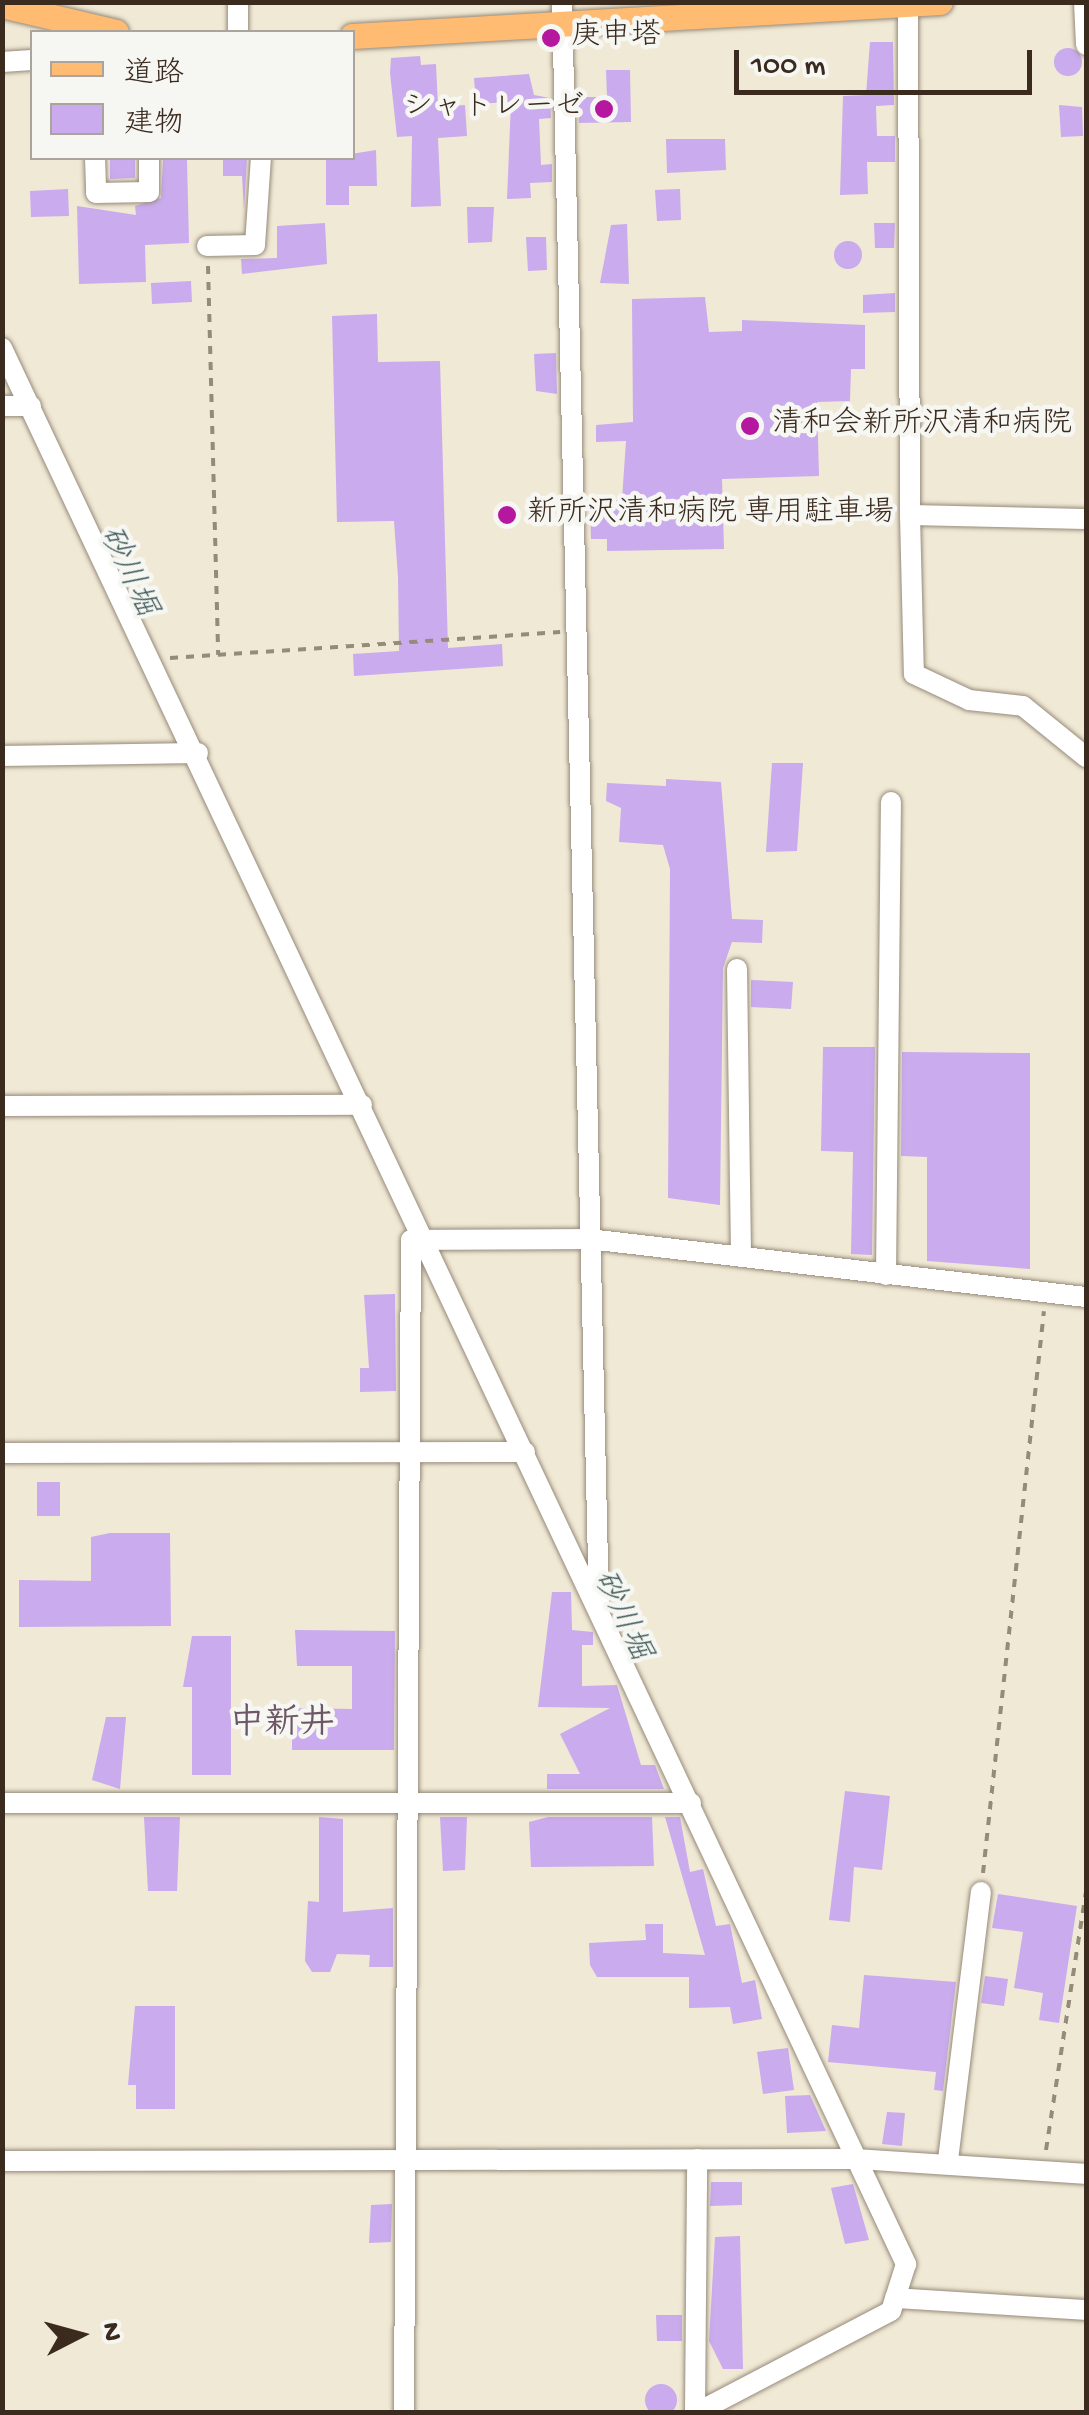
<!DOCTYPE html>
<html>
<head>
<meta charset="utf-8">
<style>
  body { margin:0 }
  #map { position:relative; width:1089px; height:2415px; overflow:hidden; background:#f0e9d5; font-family:"Gochi Hand","Klee One",sans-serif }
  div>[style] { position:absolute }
  .building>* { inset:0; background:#c9abee }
  .round { border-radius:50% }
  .path>* { height:4px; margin-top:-2px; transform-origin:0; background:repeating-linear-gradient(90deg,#968a7a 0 8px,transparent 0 16px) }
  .roads { filter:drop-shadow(0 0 2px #968a7a) drop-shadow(0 0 2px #968a7a) }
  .minor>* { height:20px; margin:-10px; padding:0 10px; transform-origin:10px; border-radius:10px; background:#fff }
  .major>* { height:25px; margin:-12.5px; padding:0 12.5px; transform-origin:12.5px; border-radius:12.5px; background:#ffbb71 }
  .dots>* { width:28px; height:28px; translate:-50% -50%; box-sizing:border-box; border:5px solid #f6f6f2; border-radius:50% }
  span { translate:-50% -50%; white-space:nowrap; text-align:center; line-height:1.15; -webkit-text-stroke:9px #f6f6f2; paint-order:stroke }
  .poi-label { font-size:30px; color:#3b2a1e }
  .left { translate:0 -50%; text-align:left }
  .right { translate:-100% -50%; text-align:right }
  .water-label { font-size:32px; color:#3e5958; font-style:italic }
  .quarter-label { font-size:35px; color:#6d5767; font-weight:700 }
  .frame { position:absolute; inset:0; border:5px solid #3b2a1e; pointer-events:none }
  .legend { position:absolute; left:30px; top:30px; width:325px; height:130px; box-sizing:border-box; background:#f6f6f2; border:2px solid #aba49d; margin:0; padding:12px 18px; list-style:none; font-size:30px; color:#3b2a1e }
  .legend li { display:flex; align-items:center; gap:20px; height:50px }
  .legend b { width:50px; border:2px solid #aba49d }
  .north { position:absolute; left:30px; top:2285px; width:100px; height:100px; -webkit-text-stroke:8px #f6f6f2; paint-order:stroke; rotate:84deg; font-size:28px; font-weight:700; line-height:40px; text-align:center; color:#3b2a1e }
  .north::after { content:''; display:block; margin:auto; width:35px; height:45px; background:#3b2a1e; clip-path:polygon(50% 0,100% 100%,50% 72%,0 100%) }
  .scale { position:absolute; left:734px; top:50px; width:298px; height:45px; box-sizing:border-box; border:5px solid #3b2a1e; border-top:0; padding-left:12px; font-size:30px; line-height:35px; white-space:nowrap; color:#3b2a1e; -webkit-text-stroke:8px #f6f6f2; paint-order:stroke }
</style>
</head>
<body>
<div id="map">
  <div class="building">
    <div style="clip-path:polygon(870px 42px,893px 42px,894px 105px,876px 106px,877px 136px,895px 136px,895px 162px,867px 162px,868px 194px,840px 195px,843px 96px,866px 95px)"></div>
    <div class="round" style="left:1054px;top:48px;width:28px;height:28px"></div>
    <div style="clip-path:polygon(420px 56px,421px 65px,436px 64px,438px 107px,465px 105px,467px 136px,438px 138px,441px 206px,411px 207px,412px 136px,397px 137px,390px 73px,391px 58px)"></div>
    <div style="clip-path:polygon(606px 70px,630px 70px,631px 122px,579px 123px,578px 97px,607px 97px)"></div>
    <div style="clip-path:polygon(529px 74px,534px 95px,550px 98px,551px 118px,539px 119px,541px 165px,552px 164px,552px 182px,530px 183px,531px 198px,507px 199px,511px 102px,476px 104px,474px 78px)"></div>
    <div style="clip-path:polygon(1059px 105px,1082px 107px,1083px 136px,1061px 137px)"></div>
    <div style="clip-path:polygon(666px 139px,725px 139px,726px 170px,667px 173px)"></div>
    <div style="clip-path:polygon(376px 150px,377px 186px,349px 186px,349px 205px,326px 205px,326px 158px)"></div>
    <div style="clip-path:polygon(110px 158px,135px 158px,135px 178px,110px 179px)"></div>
    <div style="clip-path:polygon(223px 158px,247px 158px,244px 210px,242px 176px,223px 176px)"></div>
    <div style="clip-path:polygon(163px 160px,187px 160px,189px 243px,145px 245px,146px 282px,79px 284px,77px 206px,136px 215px,135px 206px,161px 198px)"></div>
    <div style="clip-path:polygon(68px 189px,69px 216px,31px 217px,30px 191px)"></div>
    <div style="clip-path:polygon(680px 189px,681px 220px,657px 221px,655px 190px)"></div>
    <div style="clip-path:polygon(467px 207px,494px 207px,492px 242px,468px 243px)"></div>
    <div style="clip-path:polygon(325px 223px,327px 264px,242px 274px,241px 259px,277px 258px,277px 226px)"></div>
    <div style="clip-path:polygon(874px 223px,895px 223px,894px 248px,875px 248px)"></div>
    <div style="clip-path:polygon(627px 224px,629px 284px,600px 283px,611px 225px)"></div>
    <div style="clip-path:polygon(526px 237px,546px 237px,547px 270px,528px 271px)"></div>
    <div class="round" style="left:834px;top:241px;width:28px;height:28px"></div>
    <div style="clip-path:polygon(191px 281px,192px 302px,152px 304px,151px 283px)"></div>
    <div style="clip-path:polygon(895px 293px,895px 312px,863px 313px,863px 295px)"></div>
    <div style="clip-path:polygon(705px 297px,709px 332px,742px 331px,742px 320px,865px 325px,865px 369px,851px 369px,850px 401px,817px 402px,819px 476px,722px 479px,724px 549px,607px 551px,607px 539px,591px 539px,590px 507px,622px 499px,626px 441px,596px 442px,596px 425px,633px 422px,632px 299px)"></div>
    <div style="clip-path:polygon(377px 314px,378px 362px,440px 361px,448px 648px,502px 644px,503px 666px,354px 676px,353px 654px,399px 651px,398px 577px,394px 521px,337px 522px,332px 316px)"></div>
    <div style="clip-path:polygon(556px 353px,557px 394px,536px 391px,534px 354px)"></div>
    <div style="clip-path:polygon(772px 763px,803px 763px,797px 851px,766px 852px)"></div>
    <div style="clip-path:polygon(666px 779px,721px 782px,732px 919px,763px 920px,762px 943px,732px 942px,723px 968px,720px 1205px,668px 1198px,670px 869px,663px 845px,619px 842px,621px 808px,606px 801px,607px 783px,666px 786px)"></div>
    <div style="clip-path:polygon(751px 980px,793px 982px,791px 1009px,751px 1007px)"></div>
    <div style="clip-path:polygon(823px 1047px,875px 1047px,872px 1255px,851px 1254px,853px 1152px,821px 1151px)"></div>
    <div style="clip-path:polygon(902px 1052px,1030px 1053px,1030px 1269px,927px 1261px,927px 1157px,901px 1156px)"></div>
    <div style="clip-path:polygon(395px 1294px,396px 1391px,360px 1392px,360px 1368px,369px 1368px,364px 1295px)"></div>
    <div style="clip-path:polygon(37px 1482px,60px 1482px,60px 1516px,37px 1516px)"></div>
    <div style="clip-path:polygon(110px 1533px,170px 1533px,171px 1626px,19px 1627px,19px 1580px,91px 1581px,91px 1537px)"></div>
    <div style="clip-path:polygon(552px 1592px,571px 1592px,572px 1630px,593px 1632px,593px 1645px,582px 1645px,582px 1686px,617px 1685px,641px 1765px,655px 1765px,664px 1789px,547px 1789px,547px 1774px,580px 1774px,560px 1734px,610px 1708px,538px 1707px)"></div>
    <div style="clip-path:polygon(295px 1630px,395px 1631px,394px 1750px,292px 1750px,292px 1708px,352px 1709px,352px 1666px,297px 1666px)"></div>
    <div style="clip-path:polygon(192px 1636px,231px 1636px,231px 1775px,192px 1775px,192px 1687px,183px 1687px)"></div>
    <div style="clip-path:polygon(106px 1717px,126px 1717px,120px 1789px,92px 1780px)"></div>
    <div style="clip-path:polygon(845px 1791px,890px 1796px,882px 1870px,854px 1867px,850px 1922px,829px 1920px)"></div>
    <div style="clip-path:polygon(144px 1817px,180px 1817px,177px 1891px,148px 1891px)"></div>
    <div style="clip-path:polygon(319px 1817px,343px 1819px,343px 1912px,393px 1908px,393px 1967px,369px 1967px,370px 1955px,337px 1954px,330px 1972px,312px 1972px,305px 1961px,308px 1901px,319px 1902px)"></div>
    <div style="clip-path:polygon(440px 1817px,467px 1817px,465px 1870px,443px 1871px)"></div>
    <div style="clip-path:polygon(548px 1817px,652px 1817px,654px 1866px,531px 1867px,529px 1822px)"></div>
    <div style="clip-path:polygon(665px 1817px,680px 1817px,690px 1872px,703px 1869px,716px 1926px,730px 1924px,742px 1983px,755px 1980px,762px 2019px,733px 2024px,730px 2007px,689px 2008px,689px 1977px,597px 1977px,590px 1965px,589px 1943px,646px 1940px,645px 1924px,663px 1924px,663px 1953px,705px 1955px)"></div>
    <div style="clip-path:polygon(998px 1894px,1077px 1906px,1059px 2023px,1039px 2020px,1043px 1993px,1014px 1988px,1023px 1932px,992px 1928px)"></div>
    <div style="clip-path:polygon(864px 1975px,956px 1982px,943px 2091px,934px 2090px,936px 2072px,828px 2062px,832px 2025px,859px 2028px)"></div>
    <div style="clip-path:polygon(985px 1976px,1008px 1979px,1004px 2006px,981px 2003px)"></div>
    <div style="clip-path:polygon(135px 2006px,175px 2006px,175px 2109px,136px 2109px,136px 2085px,128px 2085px)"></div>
    <div style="clip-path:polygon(788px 2048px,794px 2090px,763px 2094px,757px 2052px)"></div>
    <div style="clip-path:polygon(810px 2095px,826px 2131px,787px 2133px,785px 2096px)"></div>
    <div style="clip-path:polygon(887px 2112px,905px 2113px,902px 2146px,882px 2144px)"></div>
    <div style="clip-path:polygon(711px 2182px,742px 2182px,742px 2205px,710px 2206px)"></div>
    <div style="clip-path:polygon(853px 2184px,869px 2240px,845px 2244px,831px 2188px)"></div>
    <div style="clip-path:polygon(392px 2204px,391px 2242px,369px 2243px,371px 2205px)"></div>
    <div style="clip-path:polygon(740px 2236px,743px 2369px,723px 2369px,709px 2341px,715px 2237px)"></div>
    <div style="clip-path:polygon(656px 2315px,682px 2315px,682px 2341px,657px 2341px)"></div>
    <div class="round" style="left:645px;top:2384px;width:32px;height:32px"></div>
  </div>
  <div class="path">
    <div style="left:208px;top:266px;width:389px;rotate:88.5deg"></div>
    <div style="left:170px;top:658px;width:391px;rotate:-3.8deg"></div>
    <div style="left:983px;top:1873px;width:565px;rotate:-83.81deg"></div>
    <div style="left:1046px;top:2150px;width:260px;rotate:-81.2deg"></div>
  </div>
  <div class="roads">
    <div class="minor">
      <div style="left:562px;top:2px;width:1601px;rotate:88.68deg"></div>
      <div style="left:1084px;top:2px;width:43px;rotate:87.3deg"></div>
      <div style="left:908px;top:5px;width:510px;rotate:89.78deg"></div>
      <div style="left:910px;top:515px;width:176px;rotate:1.3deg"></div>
      <div style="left:238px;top:32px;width:30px;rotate:-90deg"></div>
      <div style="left:2px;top:62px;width:30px;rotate:-4deg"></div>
      <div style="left:95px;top:158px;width:35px;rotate:88deg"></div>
      <div style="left:96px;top:193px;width:53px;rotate:-1.1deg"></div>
      <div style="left:149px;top:192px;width:34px;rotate:-90deg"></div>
      <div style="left:207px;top:246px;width:48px;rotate:-1.2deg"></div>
      <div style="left:255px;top:245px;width:87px;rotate:-86.1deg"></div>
      <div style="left:2px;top:348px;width:2119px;rotate:64.74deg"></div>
      <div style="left:906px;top:2264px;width:49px;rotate:107.7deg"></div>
      <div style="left:891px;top:2311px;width:218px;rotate:152.4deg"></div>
      <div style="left:2px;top:406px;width:29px"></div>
      <div style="left:910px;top:515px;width:159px;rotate:88.6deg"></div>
      <div style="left:914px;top:674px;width:61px;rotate:25.3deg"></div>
      <div style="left:969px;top:700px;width:54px;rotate:6.3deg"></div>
      <div style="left:1023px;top:706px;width:81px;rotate:39deg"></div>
      <div style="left:2px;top:756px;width:196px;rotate:-0.9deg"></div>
      <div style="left:737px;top:969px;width:286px;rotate:89.2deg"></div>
      <div style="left:2px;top:1106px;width:360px;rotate:-0.2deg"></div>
      <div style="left:886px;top:1275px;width:473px;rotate:-89.4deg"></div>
      <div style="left:2px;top:1453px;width:523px;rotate:-0.11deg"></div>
      <div style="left:2px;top:1803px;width:689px"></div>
      <div style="left:948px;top:2160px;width:270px;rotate:-83deg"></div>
      <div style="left:2px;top:2161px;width:855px;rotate:-0.13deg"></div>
      <div style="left:857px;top:2159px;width:229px;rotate:3.7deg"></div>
      <div style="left:895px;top:2298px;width:191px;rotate:3.6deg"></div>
      <div style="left:404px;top:2412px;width:1172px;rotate:-89.66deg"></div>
      <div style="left:411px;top:1240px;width:178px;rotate:-0.3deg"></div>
      <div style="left:589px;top:1239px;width:500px;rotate:6.66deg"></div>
      <div style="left:695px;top:2412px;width:253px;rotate:-89.5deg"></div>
    </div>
    <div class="major">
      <div style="left:2px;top:5px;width:117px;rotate:13.3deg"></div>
      <div style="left:352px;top:36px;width:589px;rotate:-3.31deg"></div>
    </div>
  </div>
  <div class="dots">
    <div style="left:551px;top:38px;background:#b5179e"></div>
    <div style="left:604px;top:109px;background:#b5179e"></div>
    <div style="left:750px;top:426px;background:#b5179e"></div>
    <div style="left:507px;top:515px;background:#b5179e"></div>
  </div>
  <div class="poi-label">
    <span class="left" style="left:571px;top:38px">庚申塔</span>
    <span class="right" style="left:584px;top:109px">シャトレーゼ</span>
    <span class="left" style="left:772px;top:426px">清和会新所沢清和病院</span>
    <span class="left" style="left:527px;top:515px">新所沢清和病院 専用駐車場</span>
  </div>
  <div class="water-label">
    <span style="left:126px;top:572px;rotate:65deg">砂川堀</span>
    <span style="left:620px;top:1616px;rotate:65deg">砂川堀</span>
  </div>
  <div class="quarter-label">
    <span style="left:282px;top:1726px">中新井</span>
  </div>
  <div class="frame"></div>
  <ul class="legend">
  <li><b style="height:12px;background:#ffbb71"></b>道路</li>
  <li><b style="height:28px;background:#c9abee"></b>建物</li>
  </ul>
  <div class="north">N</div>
  <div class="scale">100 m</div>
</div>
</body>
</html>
